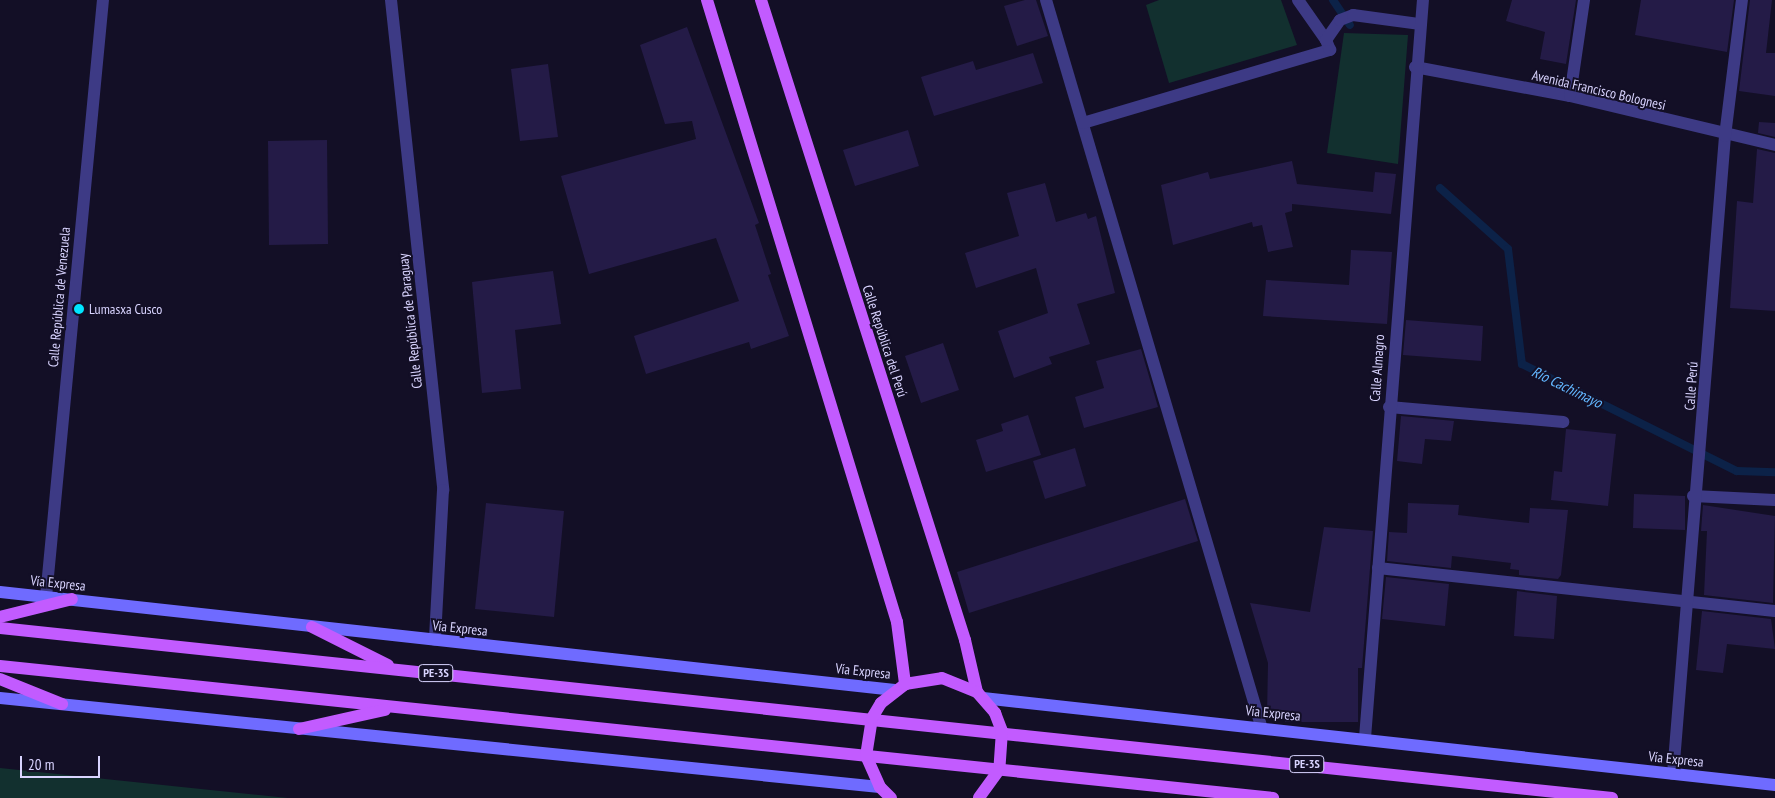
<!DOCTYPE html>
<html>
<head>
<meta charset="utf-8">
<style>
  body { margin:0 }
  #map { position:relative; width:1775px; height:798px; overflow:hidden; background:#130f26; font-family:"PT Sans Narrow",sans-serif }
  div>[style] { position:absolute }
  .green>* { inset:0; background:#12302f }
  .stream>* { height:8px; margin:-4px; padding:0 4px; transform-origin:4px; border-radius:4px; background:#0c2248 }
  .building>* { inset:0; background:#241b47 }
  .street>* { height:12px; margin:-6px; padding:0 6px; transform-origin:6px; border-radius:6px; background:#3d3a85 }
  .secondary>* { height:12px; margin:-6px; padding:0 6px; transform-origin:6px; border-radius:6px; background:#6f6bff }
  .primary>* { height:12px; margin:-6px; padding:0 6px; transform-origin:6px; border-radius:6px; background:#c25bff }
  .dots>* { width:14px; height:14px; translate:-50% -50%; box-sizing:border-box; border:2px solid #130f26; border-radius:50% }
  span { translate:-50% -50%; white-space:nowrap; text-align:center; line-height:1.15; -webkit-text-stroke:4px #130f26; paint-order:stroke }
  .shield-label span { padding:1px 4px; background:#130f26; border:1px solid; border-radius:4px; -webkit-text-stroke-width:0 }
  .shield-label { font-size:12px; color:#d9d4ff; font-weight:700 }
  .street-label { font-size:14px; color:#d9d4ff }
  .poi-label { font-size:14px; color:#d9d4ff }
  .left { translate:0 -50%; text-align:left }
  .water-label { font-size:15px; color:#62b6ff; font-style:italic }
  .scale { position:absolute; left:20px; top:756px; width:80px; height:22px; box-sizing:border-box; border:2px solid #d9d4ff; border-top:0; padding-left:6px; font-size:15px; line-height:18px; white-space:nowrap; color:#d9d4ff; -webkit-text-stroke:4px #130f26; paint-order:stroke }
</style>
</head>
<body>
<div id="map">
  <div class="green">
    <div style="clip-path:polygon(1159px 0,1281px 0,1297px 45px,1169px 83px,1146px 5px)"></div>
    <div style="clip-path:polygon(1344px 33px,1408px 35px,1398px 164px,1327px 153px)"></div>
    <div style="clip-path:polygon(0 768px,288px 798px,0 798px)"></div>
  </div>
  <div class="stream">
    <div style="left:1333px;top:0;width:30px;rotate:56deg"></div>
    <div style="left:1440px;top:188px;width:91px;rotate:41.9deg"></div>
    <div style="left:1508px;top:249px;width:116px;rotate:83.1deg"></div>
    <div style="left:1522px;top:364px;width:240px;rotate:26.5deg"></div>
    <div style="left:1737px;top:471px;width:38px;rotate:2deg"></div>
  </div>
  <div class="building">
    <div style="clip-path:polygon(1025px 0,1036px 0,1048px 36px,1017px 46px,1004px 6px)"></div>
    <div style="clip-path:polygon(1512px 0,1576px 0,1566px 64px,1540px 59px,1545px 32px,1506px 21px)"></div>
    <div style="clip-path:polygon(1641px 0,1734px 0,1727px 52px,1635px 35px)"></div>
    <div style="clip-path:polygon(1750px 0,1772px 0,1766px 53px,1775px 53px,1775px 96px,1739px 91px)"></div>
    <div style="clip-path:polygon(687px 27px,759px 223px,755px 225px,771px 274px,768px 275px,789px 336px,751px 349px,749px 342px,646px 374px,634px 336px,739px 301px,716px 238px,589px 274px,561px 176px,696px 139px,692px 121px,665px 124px,640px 45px)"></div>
    <div style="clip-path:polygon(1033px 53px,1043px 83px,934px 116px,921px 77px,973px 61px,976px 70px)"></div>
    <div style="clip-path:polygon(548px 64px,558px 137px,520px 141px,511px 69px)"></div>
    <div style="clip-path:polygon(1759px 122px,1775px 123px,1775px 137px,1758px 133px)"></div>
    <div style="clip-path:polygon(908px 130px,919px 166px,855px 186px,843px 150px)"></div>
    <div style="clip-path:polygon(327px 140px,328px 244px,269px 245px,268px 141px)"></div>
    <div style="clip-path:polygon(1757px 149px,1775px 153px,1775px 311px,1730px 308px,1737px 201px,1753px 203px)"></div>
    <div style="clip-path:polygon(1292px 161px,1297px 184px,1373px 192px,1375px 172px,1396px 174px,1391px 214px,1292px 204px,1292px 211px,1285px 213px,1293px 247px,1268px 252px,1262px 225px,1253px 227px,1252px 222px,1173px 245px,1161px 185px,1208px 172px,1210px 179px)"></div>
    <div style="clip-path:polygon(1045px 183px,1056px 222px,1086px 213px,1088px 219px,1096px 216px,1115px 293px,1077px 304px,1090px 344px,1049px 357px,1052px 364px,1014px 378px,998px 331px,1048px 313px,1036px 268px,976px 288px,965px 253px,1019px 236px,1007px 193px)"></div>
    <div style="clip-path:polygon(1351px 250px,1392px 252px,1387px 324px,1263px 316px,1266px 280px,1349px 285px)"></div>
    <div style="clip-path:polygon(553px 271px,561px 324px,515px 330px,521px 389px,482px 393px,472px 282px)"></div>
    <div style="clip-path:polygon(1406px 320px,1483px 326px,1481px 361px,1403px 355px)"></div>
    <div style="clip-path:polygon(943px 343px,959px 390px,921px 403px,905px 356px)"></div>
    <div style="clip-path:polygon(1141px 349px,1158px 407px,1084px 428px,1075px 397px,1104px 388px,1096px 361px)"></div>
    <div style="clip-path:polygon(1028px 415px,1041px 455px,986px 472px,976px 440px,1003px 431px,1001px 424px)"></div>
    <div style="clip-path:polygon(1401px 416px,1454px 421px,1451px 441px,1425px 439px,1422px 464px,1397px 461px)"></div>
    <div style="clip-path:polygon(1566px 429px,1616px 434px,1608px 506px,1551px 500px,1554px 471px,1562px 472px)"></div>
    <div style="clip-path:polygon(1075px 448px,1086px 486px,1045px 499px,1033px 461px)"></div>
    <div style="clip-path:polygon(1634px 494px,1685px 496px,1685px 530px,1633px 528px)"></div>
    <div style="clip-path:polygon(1185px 499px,1198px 541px,969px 613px,957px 572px)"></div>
    <div style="clip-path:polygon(486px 503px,564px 511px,554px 617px,475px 609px)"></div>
    <div style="clip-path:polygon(1408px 503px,1459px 505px,1458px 515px,1529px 523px,1530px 508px,1568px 510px,1561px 575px,1558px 579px,1519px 575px,1519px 570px,1510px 569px,1511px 563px,1452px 556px,1451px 568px,1387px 561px,1389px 532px,1407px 533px)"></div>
    <div style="clip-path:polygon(1703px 505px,1775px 516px,1773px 603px,1704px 595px,1707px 531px,1701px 531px)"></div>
    <div style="clip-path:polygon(1324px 527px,1373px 531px,1362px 668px,1358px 668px,1358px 722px,1285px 722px,1285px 715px,1267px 715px,1268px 663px,1250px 603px,1310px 612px)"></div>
    <div style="clip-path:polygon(1386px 577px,1449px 584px,1445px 626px,1382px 619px)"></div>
    <div style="clip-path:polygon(1517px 591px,1557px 596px,1554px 639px,1514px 636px)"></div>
    <div style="clip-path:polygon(1702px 611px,1771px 619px,1775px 649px,1727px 644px,1723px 673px,1696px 670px)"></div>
  </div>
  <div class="street">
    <div style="left:391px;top:0;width:493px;rotate:83.9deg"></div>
    <div style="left:443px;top:490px;width:150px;rotate:93.1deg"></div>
    <div style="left:1046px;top:0;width:757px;rotate:73.5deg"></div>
    <div style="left:1298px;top:0;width:49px;rotate:55deg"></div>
    <div style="left:1415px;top:67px;width:158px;rotate:10.6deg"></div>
    <div style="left:1570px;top:96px;width:211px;rotate:13.4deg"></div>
    <div style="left:1570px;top:96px;width:97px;rotate:-81.7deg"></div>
    <div style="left:1083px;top:123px;width:258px;rotate:-16.5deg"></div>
    <div style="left:1330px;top:50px;width:11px;rotate:-112deg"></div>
    <div style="left:1326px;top:40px;width:24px;rotate:-55deg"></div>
    <div style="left:1340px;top:20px;width:14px;rotate:-21deg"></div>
    <div style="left:1353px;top:15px;width:68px;rotate:7.7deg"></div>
    <div style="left:1389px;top:407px;width:175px;rotate:4.9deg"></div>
    <div style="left:1693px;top:496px;width:82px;rotate:2.8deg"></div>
    <div style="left:1378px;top:568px;width:399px;rotate:6.2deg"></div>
    <div style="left:46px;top:597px;width:600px;rotate:-84.55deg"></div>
    <div style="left:1365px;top:738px;width:740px;rotate:-85.51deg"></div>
    <div style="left:1673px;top:774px;width:640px;rotate:-85.34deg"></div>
    <div style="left:1725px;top:136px;width:137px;rotate:-82.9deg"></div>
  </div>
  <div class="secondary">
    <div style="left:0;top:592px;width:900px;rotate:6.25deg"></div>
    <div style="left:0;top:698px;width:884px;rotate:5.78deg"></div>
    <div style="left:983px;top:698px;width:797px;rotate:6.27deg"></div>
  </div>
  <div class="primary">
    <div style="left:707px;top:0;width:650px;rotate:73.01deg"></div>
    <div style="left:897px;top:622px;width:63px;rotate:82.6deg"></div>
    <div style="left:761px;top:0;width:672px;rotate:72.32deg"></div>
    <div style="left:965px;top:640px;width:53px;rotate:77deg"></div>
    <div style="left:0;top:617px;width:74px;rotate:-14deg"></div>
    <div style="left:312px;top:627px;width:85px;rotate:26.6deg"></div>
    <div style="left:0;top:628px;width:1621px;rotate:6.02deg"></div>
    <div style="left:0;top:666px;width:1280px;rotate:5.92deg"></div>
    <div style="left:0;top:679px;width:67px;rotate:22deg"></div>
    <div style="left:299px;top:729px;width:88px;rotate:-12.5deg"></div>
    <div style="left:891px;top:798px;width:16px;rotate:-135deg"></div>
    <div style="left:880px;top:787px;width:34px;rotate:-114deg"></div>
    <div style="left:866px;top:756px;width:38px;rotate:-81deg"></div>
    <div style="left:872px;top:718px;width:17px;rotate:-59deg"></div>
    <div style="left:881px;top:703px;width:31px;rotate:-38deg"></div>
    <div style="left:905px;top:684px;width:37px;rotate:-9deg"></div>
    <div style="left:942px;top:678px;width:38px;rotate:22deg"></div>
    <div style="left:977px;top:692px;width:28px;rotate:49deg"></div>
    <div style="left:995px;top:713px;width:19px;rotate:69deg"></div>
    <div style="left:1002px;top:731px;width:39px;rotate:94deg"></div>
    <div style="left:999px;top:770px;width:34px;rotate:126deg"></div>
  </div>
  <div class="dots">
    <div style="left:79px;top:309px;background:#00e5ff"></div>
  </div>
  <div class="shield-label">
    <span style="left:436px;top:673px">PE-3S</span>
    <span style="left:1307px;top:764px">PE-3S</span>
  </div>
  <div class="street-label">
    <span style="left:1599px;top:90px;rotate:13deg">Avenida Francisco Bolognesi</span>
    <span style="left:59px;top:297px;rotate:-85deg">Calle República de Venezuela</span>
    <span style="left:410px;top:321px;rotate:-96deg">Calle República de Paraguay</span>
    <span style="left:885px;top:341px;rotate:72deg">Calle República del Perú</span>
    <span style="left:1377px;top:368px;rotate:-86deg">Calle Almagro</span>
    <span style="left:1691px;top:386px;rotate:-86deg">Calle Perú</span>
    <span style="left:58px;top:583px;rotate:6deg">Vía Expresa</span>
    <span style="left:460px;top:628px;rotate:6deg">Vía Expresa</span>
    <span style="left:863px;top:671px;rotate:6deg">Vía Expresa</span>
    <span style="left:1273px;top:713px;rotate:6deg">Vía Expresa</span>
    <span style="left:1676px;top:759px;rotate:6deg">Vía Expresa</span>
  </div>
  <div class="poi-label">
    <span class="left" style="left:89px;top:309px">Lumasxa Cusco</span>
  </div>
  <div class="water-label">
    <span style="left:1567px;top:387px;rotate:26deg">Río Cachimayo</span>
  </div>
  <div class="scale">20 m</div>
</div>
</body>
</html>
